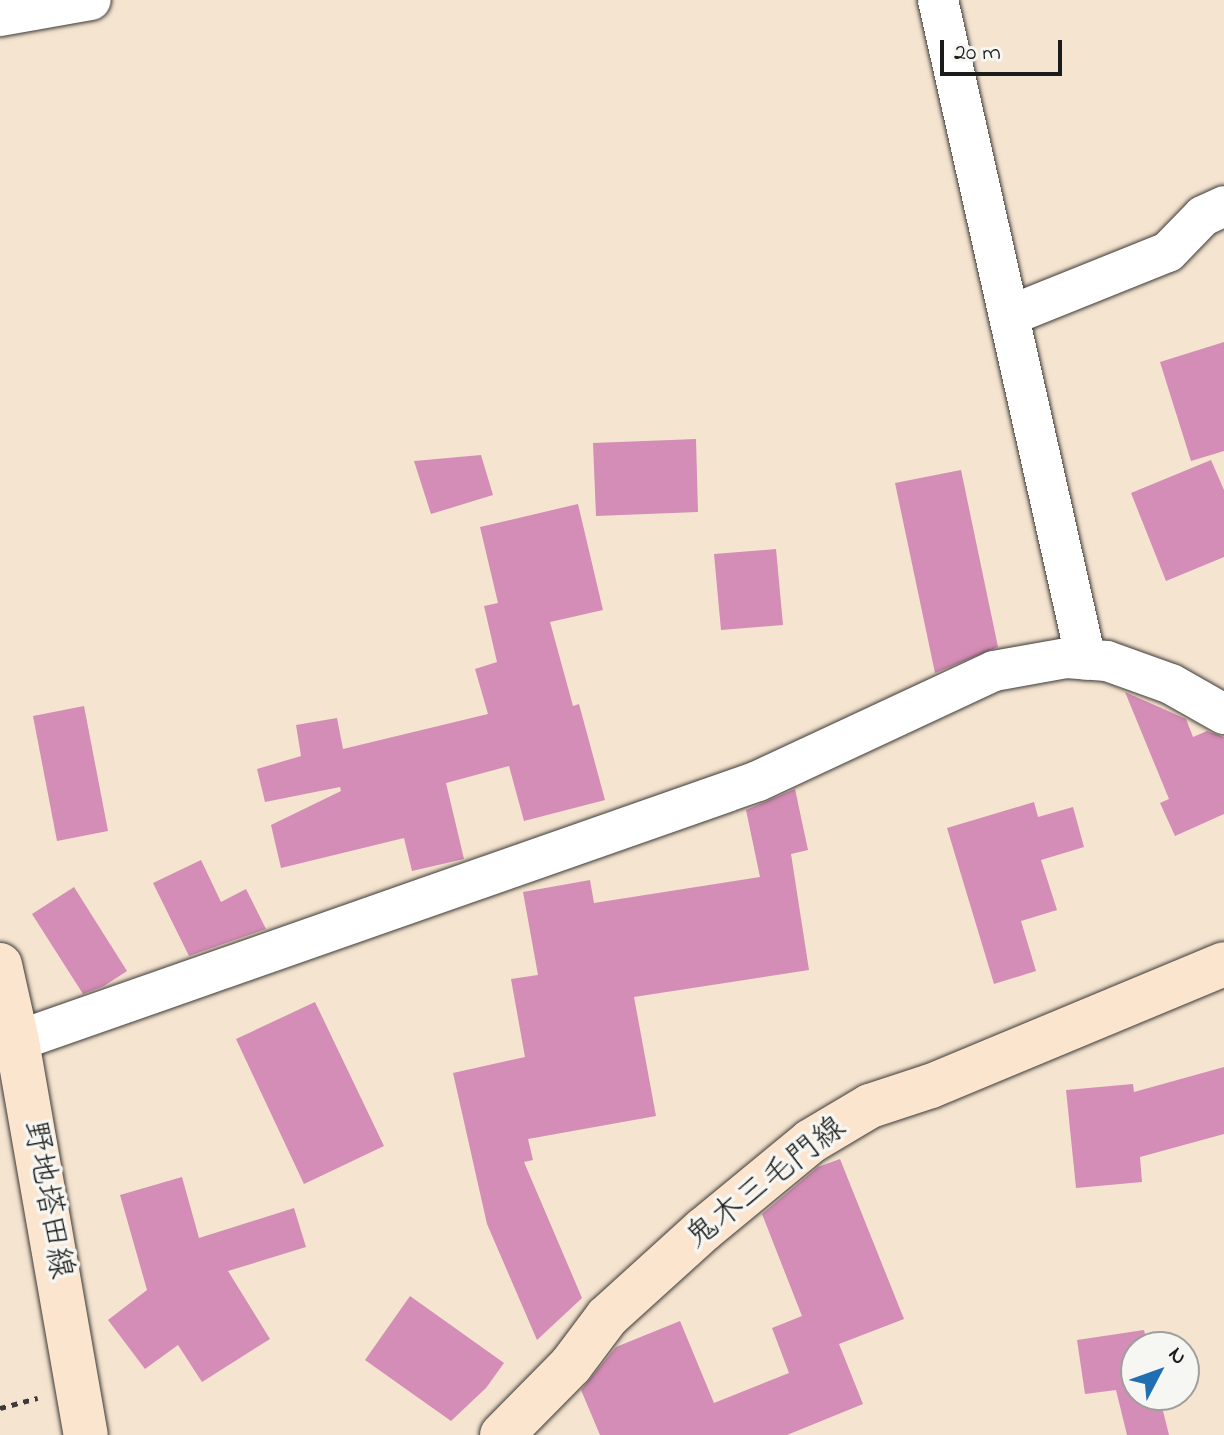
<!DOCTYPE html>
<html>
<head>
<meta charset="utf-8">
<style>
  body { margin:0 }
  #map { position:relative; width:1224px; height:1435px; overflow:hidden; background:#f5e4d0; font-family:"Indie Flower","Klee One",sans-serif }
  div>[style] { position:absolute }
  .building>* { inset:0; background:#d48db6 }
  .path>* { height:5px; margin-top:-2.5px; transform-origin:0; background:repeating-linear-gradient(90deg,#3d3a37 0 6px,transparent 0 12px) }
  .roads { filter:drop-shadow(0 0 2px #3d3a37) drop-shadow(0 0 2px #3d3a37) }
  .street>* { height:40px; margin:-20px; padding:0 20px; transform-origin:20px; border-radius:20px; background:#fff }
  .secondary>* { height:44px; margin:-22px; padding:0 22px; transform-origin:22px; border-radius:22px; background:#fce5cf }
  span { translate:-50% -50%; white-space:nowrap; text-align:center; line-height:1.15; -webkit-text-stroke:7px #f6f6f2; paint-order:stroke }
  .street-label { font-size:32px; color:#1c1c1c }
  .north { position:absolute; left:1120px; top:1331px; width:80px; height:80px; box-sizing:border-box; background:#f6f6f2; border:2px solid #9f9f9c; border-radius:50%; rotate:49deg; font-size:22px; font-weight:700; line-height:32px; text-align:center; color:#1c1c1c }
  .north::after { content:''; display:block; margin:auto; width:28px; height:36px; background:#1f6fb2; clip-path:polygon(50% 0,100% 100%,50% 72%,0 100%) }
  .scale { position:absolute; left:940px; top:40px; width:122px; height:36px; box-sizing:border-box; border:4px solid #1c1c1c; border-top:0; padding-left:10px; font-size:24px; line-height:28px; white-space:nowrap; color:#1c1c1c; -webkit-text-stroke:6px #f6f6f2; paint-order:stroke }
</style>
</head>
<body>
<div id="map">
  <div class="building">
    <div style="clip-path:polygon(1224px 342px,1224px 451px,1191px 461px,1160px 362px)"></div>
    <div style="clip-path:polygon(696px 439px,698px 512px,596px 516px,593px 443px)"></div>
    <div style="clip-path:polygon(481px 455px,493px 495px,431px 514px,414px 461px)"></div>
    <div style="clip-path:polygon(1211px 460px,1224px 490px,1224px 557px,1166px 581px,1131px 493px)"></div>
    <div style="clip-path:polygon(961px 470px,998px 647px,935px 673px,895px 483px)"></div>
    <div style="clip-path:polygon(578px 504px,603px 610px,550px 622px,573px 706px,579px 704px,605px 800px,524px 821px,509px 766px,446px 783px,464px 859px,412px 871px,404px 838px,281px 868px,271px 825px,341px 791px,340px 787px,265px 802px,257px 769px,301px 756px,296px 725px,337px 718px,343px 749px,488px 714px,475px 669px,497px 662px,484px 606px,498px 603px,480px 527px)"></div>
    <div style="clip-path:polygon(776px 549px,783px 625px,721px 630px,714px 554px)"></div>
    <div style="clip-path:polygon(1125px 692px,1186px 719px,1193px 737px,1207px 731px,1224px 737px,1224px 814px,1175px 836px,1160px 803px,1169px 799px)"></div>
    <div style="clip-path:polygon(84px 706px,108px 831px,57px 841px,33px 716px)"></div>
    <div style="clip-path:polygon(795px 789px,808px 850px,791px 854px,809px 970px,634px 997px,656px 1116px,528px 1139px,533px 1160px,524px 1162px,582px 1298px,537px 1340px,487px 1224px,453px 1073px,525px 1057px,511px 979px,538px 975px,523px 892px,590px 880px,594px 903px,760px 877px,746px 810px)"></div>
    <div style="clip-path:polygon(1034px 802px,1038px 817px,1073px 807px,1084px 847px,1041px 860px,1057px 910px,1021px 921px,1036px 971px,994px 984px,947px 828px)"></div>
    <div style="clip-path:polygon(201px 860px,221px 902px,246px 889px,266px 929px,189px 956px,153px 883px)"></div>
    <div style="clip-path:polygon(74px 887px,127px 971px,104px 986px,83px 994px,32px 914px)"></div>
    <div style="clip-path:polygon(315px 1002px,384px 1146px,304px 1184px,236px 1039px)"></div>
    <div style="clip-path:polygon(1224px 1067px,1224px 1134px,1140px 1157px,1142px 1182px,1076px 1188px,1066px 1090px,1133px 1084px,1134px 1092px)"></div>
    <div style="clip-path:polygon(840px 1159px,904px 1319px,839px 1344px,863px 1404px,787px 1435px,600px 1435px,581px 1390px,616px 1347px,680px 1321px,714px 1403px,789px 1373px,772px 1328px,802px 1316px,762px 1214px,818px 1167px)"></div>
    <div style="clip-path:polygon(182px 1177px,199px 1238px,294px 1208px,306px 1247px,228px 1271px,270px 1339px,202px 1382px,178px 1345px,145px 1369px,108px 1320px,147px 1290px,120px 1195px)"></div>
    <div style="clip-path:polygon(410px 1296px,504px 1363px,486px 1388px,451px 1421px,365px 1360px)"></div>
    <div style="clip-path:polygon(1144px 1330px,1148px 1347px,1136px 1347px,1136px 1395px,1159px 1395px,1169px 1435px,1127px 1435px,1116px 1390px,1085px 1394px,1077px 1340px)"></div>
  </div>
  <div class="path">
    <div style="left:0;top:1408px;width:39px;rotate:-15deg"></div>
  </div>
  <div class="roads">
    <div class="street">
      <div style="left:938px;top:0;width:676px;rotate:77.36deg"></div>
      <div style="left:0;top:16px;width:92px;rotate:-10deg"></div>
      <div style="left:1011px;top:315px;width:169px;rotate:-21.9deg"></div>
      <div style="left:1168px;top:252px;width:50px;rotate:-45.8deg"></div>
      <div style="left:1203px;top:216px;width:23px;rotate:-25deg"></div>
      <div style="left:17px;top:1041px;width:785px;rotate:-19.33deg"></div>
      <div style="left:758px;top:781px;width:260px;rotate:-25deg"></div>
      <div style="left:994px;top:671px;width:73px;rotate:-10.2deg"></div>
      <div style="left:1066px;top:658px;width:41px;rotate:4.2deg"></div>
      <div style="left:1107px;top:661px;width:68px;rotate:19.8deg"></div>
      <div style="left:1171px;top:684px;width:61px;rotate:29.5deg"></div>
    </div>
    <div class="secondary">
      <div style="left:0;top:965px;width:78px;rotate:77.4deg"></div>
      <div style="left:17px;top:1041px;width:400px;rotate:80.1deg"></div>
      <div style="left:502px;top:1435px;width:98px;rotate:-45.4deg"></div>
      <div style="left:571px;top:1365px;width:60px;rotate:-53.1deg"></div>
      <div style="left:607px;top:1317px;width:130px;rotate:-42.2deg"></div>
      <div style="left:703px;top:1230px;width:140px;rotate:-39.5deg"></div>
      <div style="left:811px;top:1141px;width:69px;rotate:-30.7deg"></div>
      <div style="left:870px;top:1106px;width:64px;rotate:-18.2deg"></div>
      <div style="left:931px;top:1086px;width:317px;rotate:-22.6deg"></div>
    </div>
  </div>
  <div class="street-label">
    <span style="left:767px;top:1184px;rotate:-38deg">鬼木三毛門線</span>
    <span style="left:46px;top:1200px;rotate:80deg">野地塔田線</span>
  </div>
  <div class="north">N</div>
  <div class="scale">20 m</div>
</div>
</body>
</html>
